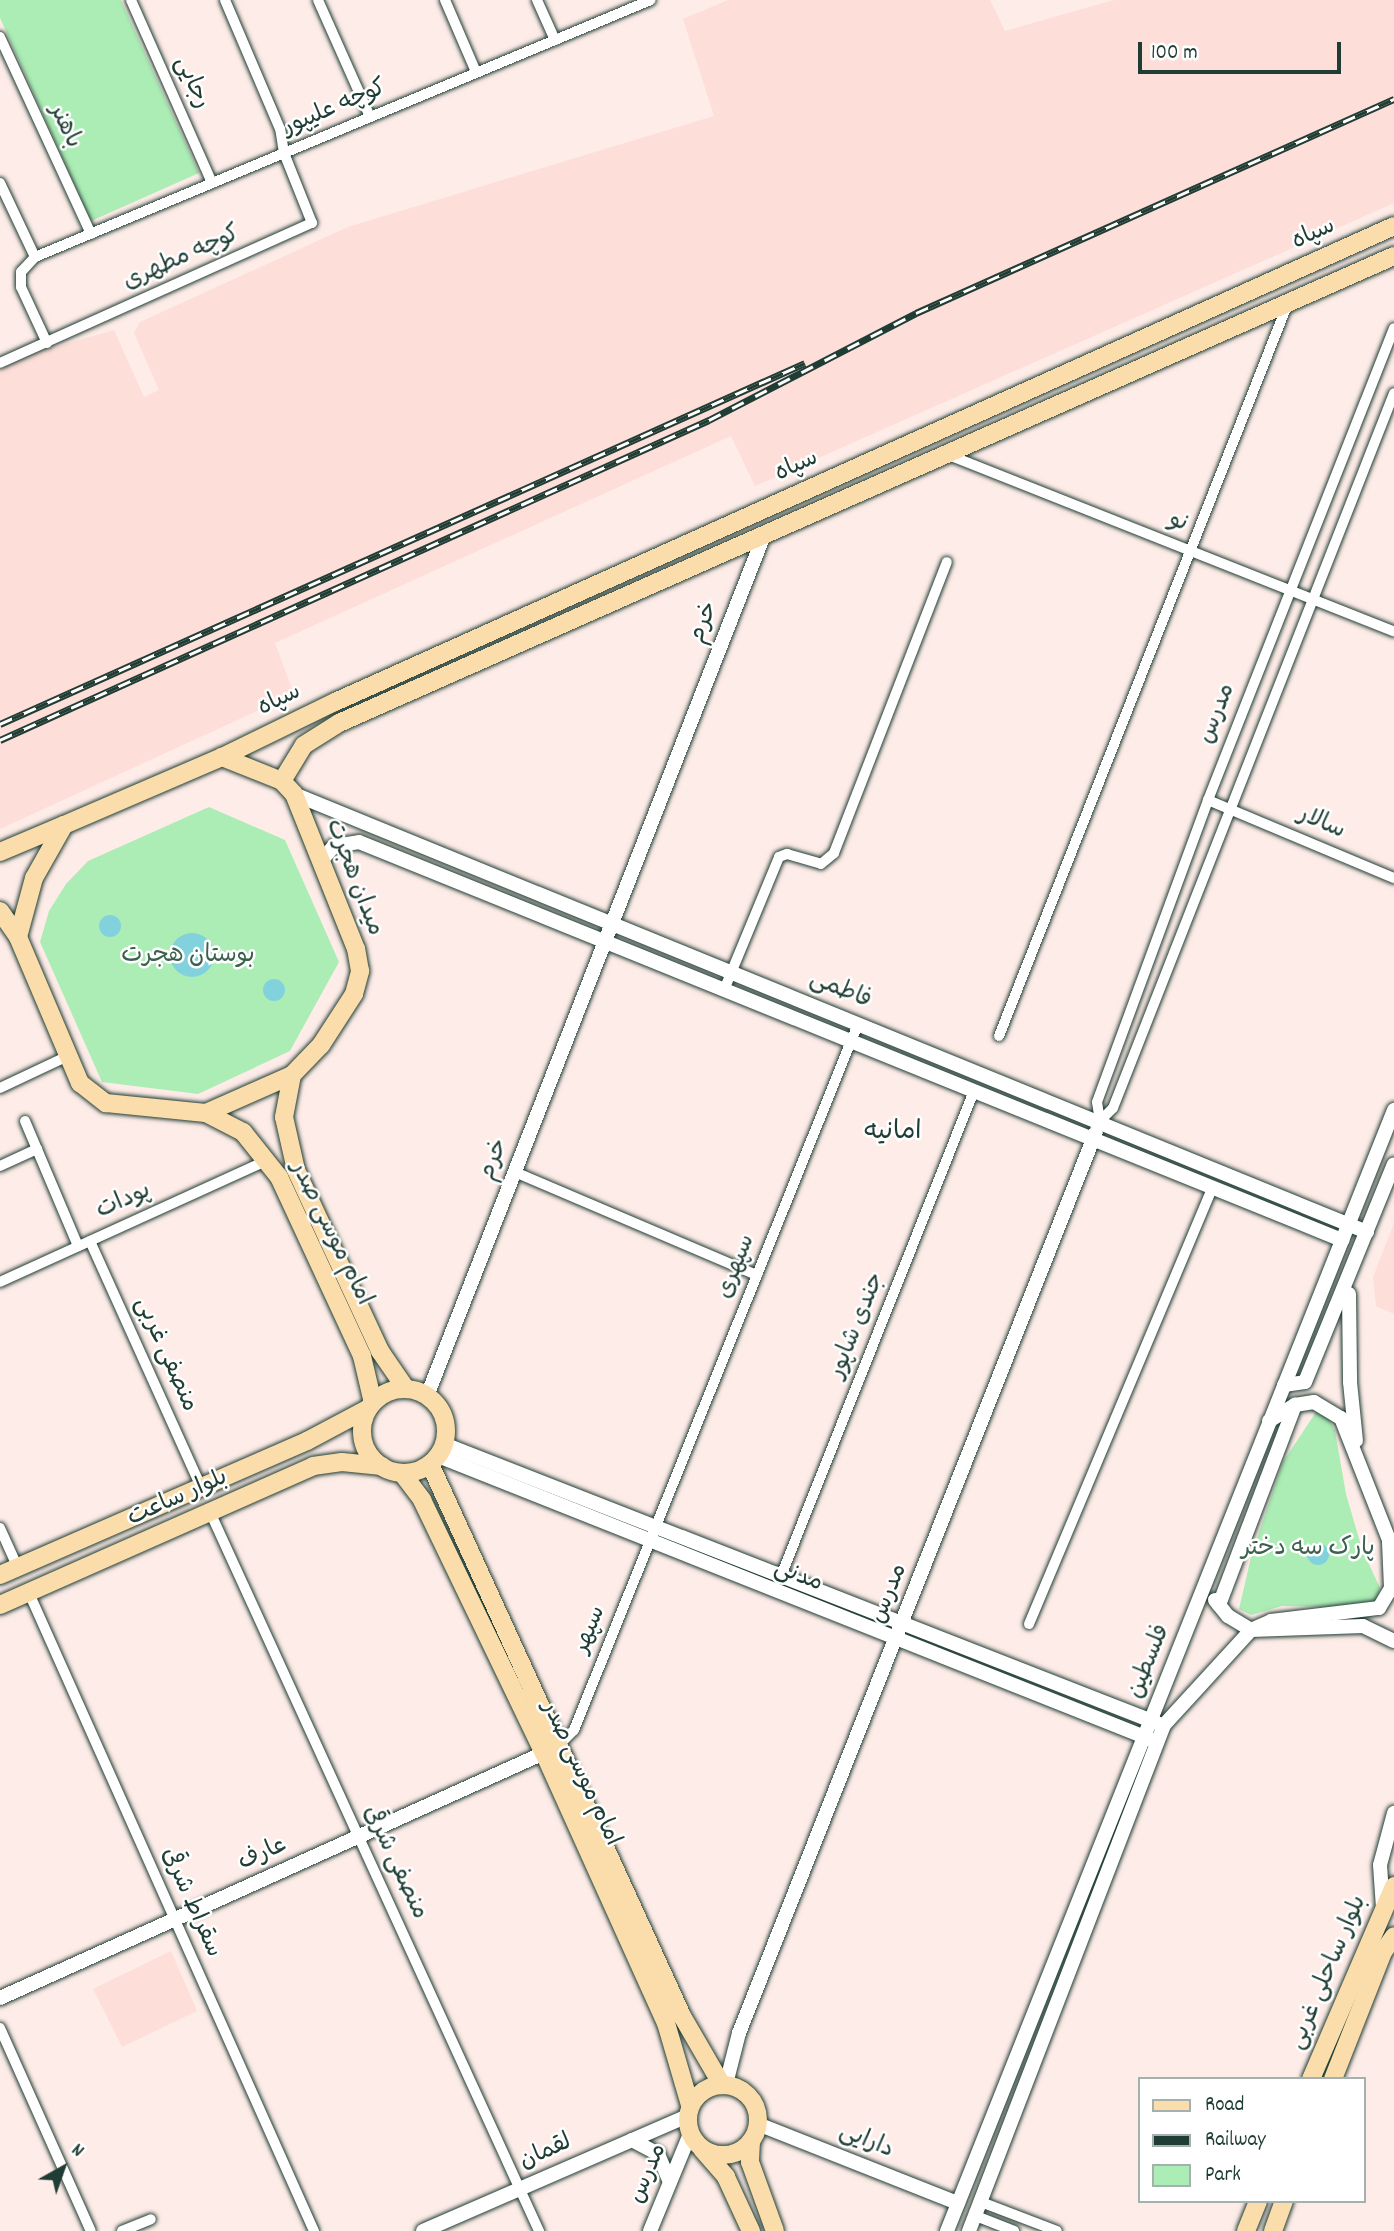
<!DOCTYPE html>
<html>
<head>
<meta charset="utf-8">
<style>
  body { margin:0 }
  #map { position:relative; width:1394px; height:2231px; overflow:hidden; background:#feece8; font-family:Dekko,"Playpen Sans Arabic",sans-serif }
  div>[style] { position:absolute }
  .built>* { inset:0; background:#fdded8 }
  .green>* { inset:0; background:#acecb5 }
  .water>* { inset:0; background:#82d2de }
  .round { border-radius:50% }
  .roads { filter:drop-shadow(0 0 2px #1f3d34) drop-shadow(0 0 2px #1f3d34) }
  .minor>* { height:10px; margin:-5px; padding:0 5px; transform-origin:5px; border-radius:5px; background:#fff }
  .tertiary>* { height:14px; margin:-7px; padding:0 7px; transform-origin:7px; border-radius:7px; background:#fff }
  .primary>* { height:18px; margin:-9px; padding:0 9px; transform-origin:9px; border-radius:9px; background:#fbddab }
  .primary>.ring { margin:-9px; padding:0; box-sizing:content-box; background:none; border:18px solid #fbddab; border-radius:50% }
  .rail>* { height:7px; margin-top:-3.5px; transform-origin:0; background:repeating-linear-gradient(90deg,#fff 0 13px,#1f3d34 0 26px); box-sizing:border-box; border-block:2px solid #1f3d34 }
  span { translate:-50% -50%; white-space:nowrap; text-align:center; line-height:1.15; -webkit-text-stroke:5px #fff; paint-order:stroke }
  .street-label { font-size:24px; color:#1f3d34 }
  .park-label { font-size:24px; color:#3b604e }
  .neighbourhood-label { font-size:26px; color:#1f3d34 }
  .legend { position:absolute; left:1138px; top:2077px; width:228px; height:126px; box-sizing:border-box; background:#fff; border:2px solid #a5b1ae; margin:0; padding:9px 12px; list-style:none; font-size:21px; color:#1f3d34 }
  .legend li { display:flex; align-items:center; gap:14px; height:35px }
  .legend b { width:35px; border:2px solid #a5b1ae }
  .north { position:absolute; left:28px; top:2133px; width:70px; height:70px; -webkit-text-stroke:5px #fff; paint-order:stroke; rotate:40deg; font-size:19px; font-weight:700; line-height:28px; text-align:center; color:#1f3d34 }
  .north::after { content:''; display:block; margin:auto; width:24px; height:32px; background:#1f3d34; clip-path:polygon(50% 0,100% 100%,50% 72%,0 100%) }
  .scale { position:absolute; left:1138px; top:42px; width:203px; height:32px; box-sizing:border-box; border:4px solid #1f3d34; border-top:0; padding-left:9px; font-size:21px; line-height:24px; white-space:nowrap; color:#1f3d34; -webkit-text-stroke:5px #fff; paint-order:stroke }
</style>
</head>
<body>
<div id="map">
  <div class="built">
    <div style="clip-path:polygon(728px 0,990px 0,1005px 31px,1114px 0,1394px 0,1394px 203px,755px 486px,731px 436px,275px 643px,294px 694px,0 829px,0 363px,114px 330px,144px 397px,159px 390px,134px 333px,140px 322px,348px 227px,714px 116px,683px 19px)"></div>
    <div style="clip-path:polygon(1394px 1223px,1394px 1314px,1376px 1306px,1373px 1277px)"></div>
    <div style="clip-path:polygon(171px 1951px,197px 2011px,122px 2047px,93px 1989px)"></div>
  </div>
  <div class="green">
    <div style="clip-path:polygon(0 0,121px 0,199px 173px,91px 221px,0 18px)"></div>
    <div style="clip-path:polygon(209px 807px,285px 840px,339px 962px,290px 1051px,198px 1094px,102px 1082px,40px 942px,49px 911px,66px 884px,88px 861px)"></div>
    <div style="clip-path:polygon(1316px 1412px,1329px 1419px,1335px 1431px,1346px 1494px,1362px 1549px,1380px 1588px,1376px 1602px,1341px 1607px,1282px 1606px,1251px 1615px,1239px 1609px,1252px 1553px,1283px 1462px)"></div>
  </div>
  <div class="water">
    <div class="round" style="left:99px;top:915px;width:22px;height:22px"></div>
    <div class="round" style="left:170px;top:933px;width:44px;height:44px"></div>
    <div class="round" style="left:263px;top:979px;width:22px;height:22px"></div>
    <div class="round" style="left:1307px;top:1543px;width:22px;height:22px"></div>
  </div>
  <div class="roads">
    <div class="minor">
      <div style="left:131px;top:0;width:200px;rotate:66.1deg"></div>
      <div style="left:318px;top:0;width:128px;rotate:66deg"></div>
      <div style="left:445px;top:0;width:78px;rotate:66.7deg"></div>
      <div style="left:537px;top:0;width:44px;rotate:65.8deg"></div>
      <div style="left:0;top:37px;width:217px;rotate:65.2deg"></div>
      <div style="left:0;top:183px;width:82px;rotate:64.7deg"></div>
      <div style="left:47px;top:343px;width:62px;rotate:-114.9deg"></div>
      <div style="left:21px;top:287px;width:15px;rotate:-90deg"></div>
      <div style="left:21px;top:272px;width:21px;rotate:-47deg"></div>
      <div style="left:35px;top:257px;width:667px;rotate:-22.65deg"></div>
      <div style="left:0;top:363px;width:342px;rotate:-24.2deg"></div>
      <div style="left:312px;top:223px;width:75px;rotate:-111.8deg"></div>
      <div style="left:284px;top:153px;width:24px;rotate:-99deg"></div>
      <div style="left:280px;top:129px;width:140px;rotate:-113.1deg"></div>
      <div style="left:946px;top:454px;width:482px;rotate:21.6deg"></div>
      <div style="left:1208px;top:800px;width:202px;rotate:22.8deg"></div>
      <div style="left:724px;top:990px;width:144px;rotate:-67.5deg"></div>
      <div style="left:779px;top:857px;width:9px;rotate:-21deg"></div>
      <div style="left:787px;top:854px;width:35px;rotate:16deg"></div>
      <div style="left:821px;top:864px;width:17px;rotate:-40deg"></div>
      <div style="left:834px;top:853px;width:312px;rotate:-68.8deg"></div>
      <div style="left:999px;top:1036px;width:788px;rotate:-68.48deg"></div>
      <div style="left:0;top:1088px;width:75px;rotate:-25.2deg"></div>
      <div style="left:25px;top:1121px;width:136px;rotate:67deg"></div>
      <div style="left:1100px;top:1121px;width:19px;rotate:-99deg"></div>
      <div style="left:1097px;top:1102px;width:322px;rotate:-69.8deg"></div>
      <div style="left:1208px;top:800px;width:507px;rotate:-68.49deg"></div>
      <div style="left:1100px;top:1121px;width:18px;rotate:-45deg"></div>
      <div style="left:1113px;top:1108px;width:768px;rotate:-68.54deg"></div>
      <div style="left:0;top:1166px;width:41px;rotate:-24.7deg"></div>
      <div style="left:515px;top:1172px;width:263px;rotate:23.1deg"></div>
      <div style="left:90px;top:1241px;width:270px;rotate:65.7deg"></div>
      <div style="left:0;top:1282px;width:292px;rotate:-24.5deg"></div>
      <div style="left:210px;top:1512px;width:791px;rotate:65.41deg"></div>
      <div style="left:0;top:1528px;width:44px;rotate:65.8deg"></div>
      <div style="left:781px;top:1576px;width:522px;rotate:-68.3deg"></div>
      <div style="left:29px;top:1593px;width:699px;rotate:65.93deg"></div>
      <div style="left:1029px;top:1624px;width:473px;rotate:-67.2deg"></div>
      <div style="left:556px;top:1748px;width:25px;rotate:-45deg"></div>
      <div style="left:574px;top:1730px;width:761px;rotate:-68.09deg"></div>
      <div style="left:0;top:2028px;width:222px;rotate:65.9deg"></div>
      <div style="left:981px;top:2202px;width:81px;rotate:20.9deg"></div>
      <div style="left:976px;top:2216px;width:41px;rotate:21.5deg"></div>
      <div style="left:122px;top:2231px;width:31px;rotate:-22deg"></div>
    </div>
    <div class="tertiary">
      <div style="left:294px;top:794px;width:1159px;rotate:22.21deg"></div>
      <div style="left:321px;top:861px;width:20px;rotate:-49deg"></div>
      <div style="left:334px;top:846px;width:25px;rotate:-9deg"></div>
      <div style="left:359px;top:842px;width:1061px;rotate:22.04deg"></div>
      <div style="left:1349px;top:1294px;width:88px;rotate:89.3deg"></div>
      <div style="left:1350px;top:1382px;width:59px;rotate:84.2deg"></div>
      <div style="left:1284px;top:1385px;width:21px;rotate:-8deg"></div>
      <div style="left:1305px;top:1382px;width:235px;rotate:-67.8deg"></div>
      <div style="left:427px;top:1396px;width:925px;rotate:-68.62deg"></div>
      <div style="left:1269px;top:1421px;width:31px;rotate:-32deg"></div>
      <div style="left:1295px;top:1405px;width:19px;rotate:-9deg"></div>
      <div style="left:1314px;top:1402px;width:31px;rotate:31deg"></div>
      <div style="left:1341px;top:1418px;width:142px;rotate:68.5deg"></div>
      <div style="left:444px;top:1444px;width:766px;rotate:21.37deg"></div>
      <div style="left:438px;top:1456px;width:766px;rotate:21.68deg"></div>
      <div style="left:1215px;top:1600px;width:21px;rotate:51deg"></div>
      <div style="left:1228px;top:1616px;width:27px;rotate:31deg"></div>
      <div style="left:1251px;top:1630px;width:112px;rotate:-2deg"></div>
      <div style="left:1363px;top:1626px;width:34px;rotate:26deg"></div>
      <div style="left:1219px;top:1605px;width:214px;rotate:-69.2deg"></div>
      <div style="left:1383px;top:1908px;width:43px;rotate:-94deg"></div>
      <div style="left:1380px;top:1865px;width:54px;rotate:-74.9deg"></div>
      <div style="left:0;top:1998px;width:597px;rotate:-24.25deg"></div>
      <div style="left:726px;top:2084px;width:53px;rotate:-75.7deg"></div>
      <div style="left:739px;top:2033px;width:969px;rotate:-68.39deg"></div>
      <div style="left:758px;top:2124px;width:215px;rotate:21.6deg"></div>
      <div style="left:632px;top:2140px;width:30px;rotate:28deg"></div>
      <div style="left:658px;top:2154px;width:30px;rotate:67deg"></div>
      <div style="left:423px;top:2231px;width:288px;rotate:-23.5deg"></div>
      <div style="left:650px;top:2231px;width:105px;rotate:-67.6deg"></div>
      <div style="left:947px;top:2231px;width:1207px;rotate:-68.26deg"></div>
      <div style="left:969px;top:2231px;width:542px;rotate:-68.92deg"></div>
      <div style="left:1164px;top:1725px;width:129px;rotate:-47.5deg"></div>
      <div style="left:1251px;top:1630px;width:22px;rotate:-24deg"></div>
      <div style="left:1271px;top:1621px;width:109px;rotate:-6.9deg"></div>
      <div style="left:1379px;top:1608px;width:23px;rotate:-59deg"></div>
      <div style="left:1391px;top:1588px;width:46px;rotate:-92.5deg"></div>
    </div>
    <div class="primary">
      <div style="left:222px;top:757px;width:126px;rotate:-26deg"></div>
      <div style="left:335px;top:702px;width:1161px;rotate:-24.2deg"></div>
      <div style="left:282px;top:781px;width:42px;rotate:-58.6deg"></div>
      <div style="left:304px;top:745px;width:41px;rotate:-32.2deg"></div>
      <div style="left:339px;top:723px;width:1154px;rotate:-23.88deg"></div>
      <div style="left:0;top:852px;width:69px;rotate:-22.9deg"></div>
      <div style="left:0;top:911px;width:32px;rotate:55deg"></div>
      <div style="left:18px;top:937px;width:159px;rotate:67deg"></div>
      <div style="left:80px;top:1083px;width:33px;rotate:38deg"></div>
      <div style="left:106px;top:1103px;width:100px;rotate:5.7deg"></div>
      <div style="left:206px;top:1113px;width:94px;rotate:-23.8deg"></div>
      <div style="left:292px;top:1075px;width:42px;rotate:-46deg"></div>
      <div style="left:321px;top:1045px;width:61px;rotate:-57.1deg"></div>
      <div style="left:354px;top:994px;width:24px;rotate:-75deg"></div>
      <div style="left:360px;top:971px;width:22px;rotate:-100deg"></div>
      <div style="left:356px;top:949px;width:167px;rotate:-111.8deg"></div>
      <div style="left:294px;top:794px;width:18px;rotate:-133deg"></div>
      <div style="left:282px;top:781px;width:65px;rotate:-158.2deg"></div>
      <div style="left:222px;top:757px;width:172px;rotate:156.7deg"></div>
      <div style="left:64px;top:825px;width:61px;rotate:119.5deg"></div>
      <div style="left:34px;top:878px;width:61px;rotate:105.2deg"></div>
      <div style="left:292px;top:1075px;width:43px;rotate:100.8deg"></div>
      <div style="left:284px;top:1117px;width:54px;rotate:77.2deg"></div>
      <div style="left:296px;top:1170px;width:200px;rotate:65.1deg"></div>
      <div style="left:380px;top:1351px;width:46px;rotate:55.6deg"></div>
      <div style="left:206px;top:1113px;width:42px;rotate:27.2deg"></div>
      <div style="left:243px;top:1132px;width:58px;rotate:51.3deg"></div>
      <div style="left:279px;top:1177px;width:197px;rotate:65.1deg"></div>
      <div style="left:362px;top:1356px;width:48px;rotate:76.8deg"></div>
      <div class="ring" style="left:362px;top:1389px;width:66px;height:66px"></div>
      <div style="left:430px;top:1464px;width:607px;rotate:65.46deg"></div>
      <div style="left:682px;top:2016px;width:80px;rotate:59.9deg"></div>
      <div style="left:402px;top:1473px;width:34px;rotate:53deg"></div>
      <div style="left:422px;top:1500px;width:281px;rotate:64.3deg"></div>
      <div style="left:544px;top:1753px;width:296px;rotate:65.7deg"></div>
      <div style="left:666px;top:2023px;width:85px;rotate:73.7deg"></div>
      <div style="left:0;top:1575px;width:335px;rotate:-23.6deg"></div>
      <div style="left:307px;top:1441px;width:70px;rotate:-28deg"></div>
      <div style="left:0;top:1605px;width:342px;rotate:-23.9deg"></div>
      <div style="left:313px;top:1466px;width:29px;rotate:-8deg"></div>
      <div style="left:342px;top:1462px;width:40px;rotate:5.7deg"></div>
      <div style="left:1311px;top:2079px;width:210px;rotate:-66.7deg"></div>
      <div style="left:1333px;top:2079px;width:136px;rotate:-68.5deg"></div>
      <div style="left:1383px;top:1952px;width:19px;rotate:-55deg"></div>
      <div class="ring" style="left:688px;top:2085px;width:52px;height:52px"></div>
      <div style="left:751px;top:2141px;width:21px;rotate:93deg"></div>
      <div style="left:750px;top:2162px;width:73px;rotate:70.1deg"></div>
      <div style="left:702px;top:2149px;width:37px;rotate:49deg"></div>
      <div style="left:726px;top:2177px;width:60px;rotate:65.2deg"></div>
      <div style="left:1246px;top:2231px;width:32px;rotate:-68deg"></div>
      <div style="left:1273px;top:2231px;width:32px;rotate:-70deg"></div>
    </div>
  </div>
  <div class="rail">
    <div style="left:0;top:724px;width:882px;rotate:-24.15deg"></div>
    <div style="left:0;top:740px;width:778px;rotate:-24.29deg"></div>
    <div style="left:709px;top:420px;width:233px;rotate:-27.3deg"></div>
    <div style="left:916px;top:313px;width:524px;rotate:-24.12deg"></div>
  </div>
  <div class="street-label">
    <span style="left:191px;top:83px;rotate:66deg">رجایی</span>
    <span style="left:335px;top:109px;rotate:-23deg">کوچه علیپور</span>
    <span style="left:64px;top:127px;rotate:65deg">باهنر</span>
    <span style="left:1314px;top:235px;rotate:-24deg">سپاه</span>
    <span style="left:182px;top:259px;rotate:-24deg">کوچه مطهری</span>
    <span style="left:797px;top:467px;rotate:-24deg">سپاه</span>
    <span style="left:1178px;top:523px;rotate:22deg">نو</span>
    <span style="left:705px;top:623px;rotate:-69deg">خرم</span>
    <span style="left:280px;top:701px;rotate:-26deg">سپاه</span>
    <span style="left:1218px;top:714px;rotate:-68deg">مدرس</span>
    <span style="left:1321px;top:824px;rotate:23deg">سالار</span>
    <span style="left:353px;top:878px;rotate:69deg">میدان هجرت</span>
    <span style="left:840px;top:991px;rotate:22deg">فاطمی</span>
    <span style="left:495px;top:1160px;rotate:-69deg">خرم</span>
    <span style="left:124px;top:1202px;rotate:-24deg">پودات</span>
    <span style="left:330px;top:1234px;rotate:64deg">امام موسی صدر</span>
    <span style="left:737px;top:1267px;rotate:-68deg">سپهری</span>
    <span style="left:858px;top:1326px;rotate:-68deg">جندی شاپور</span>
    <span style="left:165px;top:1355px;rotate:66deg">منصفی غربی</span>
    <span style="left:178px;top:1499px;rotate:-24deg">بلوار ساعت</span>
    <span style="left:798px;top:1577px;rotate:21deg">مدنی</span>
    <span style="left:890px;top:1594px;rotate:-68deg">مدرس</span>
    <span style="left:591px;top:1630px;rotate:-68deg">سپهر</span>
    <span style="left:1150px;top:1662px;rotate:-68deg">فلسطین</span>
    <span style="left:580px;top:1774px;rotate:65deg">امام موسی صدر</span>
    <span style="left:263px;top:1855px;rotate:-24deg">عارف</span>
    <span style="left:394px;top:1863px;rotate:65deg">منصفی شرقی</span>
    <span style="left:190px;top:1903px;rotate:66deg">سقراط شرقی</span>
    <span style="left:1329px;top:1973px;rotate:-67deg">بلوار ساحلی غربی</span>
    <span style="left:866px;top:2142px;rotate:22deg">دارایی</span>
    <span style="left:546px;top:2153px;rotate:-24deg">لقمان</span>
    <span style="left:649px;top:2174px;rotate:-67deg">مدرس</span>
  </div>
  <div class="park-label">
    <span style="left:188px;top:957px">بوستان هجرت</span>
    <span style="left:1308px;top:1550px">پارک سه دختر</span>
  </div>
  <div class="neighbourhood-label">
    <span style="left:893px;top:1133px">امانیه</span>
  </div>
  <ul class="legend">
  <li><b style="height:9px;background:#fbddab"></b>Road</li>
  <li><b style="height:9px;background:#1f3d34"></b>Railway</li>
  <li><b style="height:19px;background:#acecb5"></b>Park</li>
  </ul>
  <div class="north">N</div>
  <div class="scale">100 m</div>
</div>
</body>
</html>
